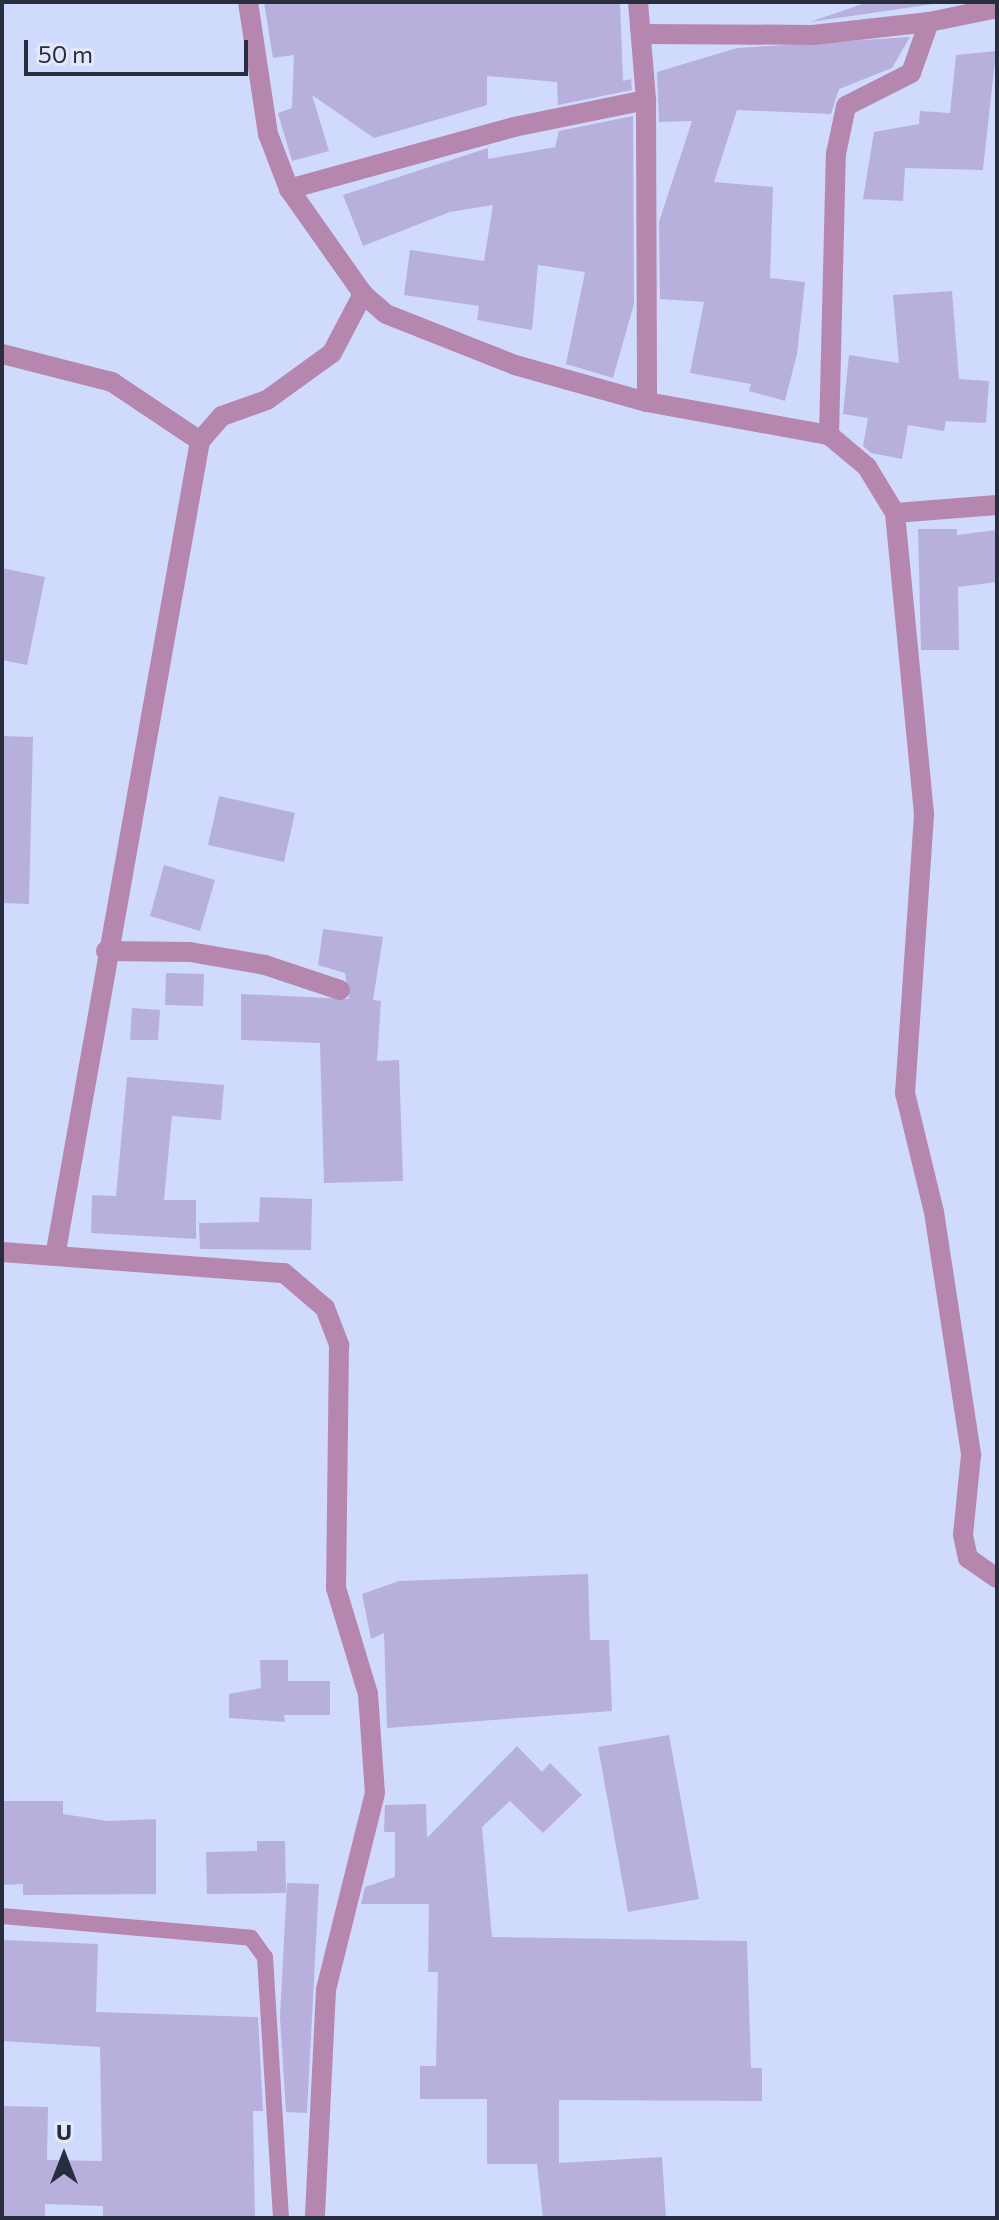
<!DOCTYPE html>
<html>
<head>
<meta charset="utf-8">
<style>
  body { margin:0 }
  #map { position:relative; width:999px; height:2220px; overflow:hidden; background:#d0dafd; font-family:Commissioner,sans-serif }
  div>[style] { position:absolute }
  .building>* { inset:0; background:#b8b0dc }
  .lane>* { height:16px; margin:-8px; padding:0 8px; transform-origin:8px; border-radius:8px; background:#b687ae }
  .street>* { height:20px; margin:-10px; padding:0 10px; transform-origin:10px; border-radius:10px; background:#b687ae }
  span { translate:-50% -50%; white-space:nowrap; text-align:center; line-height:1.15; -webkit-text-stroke:7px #e3e8fa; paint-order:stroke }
  .frame { position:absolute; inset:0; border:4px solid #292e3f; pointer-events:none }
  .north { position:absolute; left:24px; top:2116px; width:80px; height:80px; -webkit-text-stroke:6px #e3e8fa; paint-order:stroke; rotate:0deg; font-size:22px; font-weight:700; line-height:32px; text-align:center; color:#292e3f }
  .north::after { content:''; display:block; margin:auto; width:28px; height:36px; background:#292e3f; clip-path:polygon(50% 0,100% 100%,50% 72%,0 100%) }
  .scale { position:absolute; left:24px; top:40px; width:224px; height:36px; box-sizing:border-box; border:4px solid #292e3f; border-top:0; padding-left:10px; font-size:24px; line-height:28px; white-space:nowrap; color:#292e3f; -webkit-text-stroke:6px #e3e8fa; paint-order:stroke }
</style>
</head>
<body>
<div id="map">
  <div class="building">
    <div style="clip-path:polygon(264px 2px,620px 2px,623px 81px,631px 79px,632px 90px,558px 105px,557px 82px,487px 76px,487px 105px,374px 138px,312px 95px,329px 151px,292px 161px,278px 113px,292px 108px,294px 55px,273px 58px)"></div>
    <div style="clip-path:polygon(868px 2px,947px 2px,810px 22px)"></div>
    <div style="clip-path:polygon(910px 37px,892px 68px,839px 89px,831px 114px,737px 110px,714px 182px,773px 187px,770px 278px,805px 282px,797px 354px,785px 401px,749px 391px,751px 384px,690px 373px,704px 302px,660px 299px,659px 222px,692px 121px,659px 122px,657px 72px,737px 48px)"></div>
    <div style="clip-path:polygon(996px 51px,983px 170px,905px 168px,903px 201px,863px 199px,874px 132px,919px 124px,920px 111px,950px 113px,956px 55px)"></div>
    <div style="clip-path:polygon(633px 116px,634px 304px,613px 378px,566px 364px,585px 272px,538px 265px,532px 330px,477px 320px,479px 306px,404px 295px,410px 250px,484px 261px,493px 205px,450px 212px,363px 246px,343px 195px,488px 148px,488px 159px,555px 147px,559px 131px)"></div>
    <div style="clip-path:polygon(952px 291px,959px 379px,989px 381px,986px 423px,946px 421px,944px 431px,908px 425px,902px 459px,871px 453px,863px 446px,868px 418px,843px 414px,849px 355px,899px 363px,893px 295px)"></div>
    <div style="clip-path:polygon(918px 529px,957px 529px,957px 535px,997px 530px,997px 582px,958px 587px,959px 650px,921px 650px)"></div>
    <div style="clip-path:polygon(2px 568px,45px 577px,27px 665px,2px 660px)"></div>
    <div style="clip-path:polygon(2px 736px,33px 737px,29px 904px,2px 903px)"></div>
    <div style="clip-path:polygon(219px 796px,295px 813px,284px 862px,208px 845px)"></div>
    <div style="clip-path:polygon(164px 865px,215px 880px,200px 931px,150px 916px)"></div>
    <div style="clip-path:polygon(323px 929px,383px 937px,373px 1000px,381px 1001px,377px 1061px,399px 1060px,403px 1181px,324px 1183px,320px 1043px,241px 1040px,241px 994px,349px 999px,345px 973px,318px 965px)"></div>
    <div style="clip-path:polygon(166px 973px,204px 974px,203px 1006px,165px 1005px)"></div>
    <div style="clip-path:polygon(132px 1008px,160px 1010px,158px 1040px,130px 1040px)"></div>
    <div style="clip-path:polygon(127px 1077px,224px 1085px,221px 1120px,172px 1116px,164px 1200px,196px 1200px,196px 1239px,91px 1233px,92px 1195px,116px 1196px)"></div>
    <div style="clip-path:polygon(260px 1197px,312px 1199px,311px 1250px,200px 1249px,199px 1223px,259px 1222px)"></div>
    <div style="clip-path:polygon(588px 1574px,590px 1640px,609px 1640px,612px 1711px,387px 1728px,384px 1633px,371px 1639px,362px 1594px,399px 1581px)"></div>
    <div style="clip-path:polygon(260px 1660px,288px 1660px,288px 1681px,330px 1681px,330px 1715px,284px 1715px,285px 1722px,229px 1718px,229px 1694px,261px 1688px)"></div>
    <div style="clip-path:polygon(669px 1735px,699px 1899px,628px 1912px,598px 1747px)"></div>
    <div style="clip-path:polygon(517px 1746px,542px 1772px,550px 1763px,582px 1795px,543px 1833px,510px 1801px,482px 1827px,492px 1937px,747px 1941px,751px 2068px,762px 2068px,762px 2101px,559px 2100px,559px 2163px,662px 2157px,666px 2218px,543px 2218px,537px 2164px,487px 2164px,487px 2099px,420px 2099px,420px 2066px,436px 2066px,438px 1972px,428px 1972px,429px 1904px,361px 1904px,365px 1887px,395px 1877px,395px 1832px,384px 1832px,385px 1805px,426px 1804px,427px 1838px)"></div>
    <div style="clip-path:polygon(2px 1801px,63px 1801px,63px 1814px,108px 1821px,156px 1819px,156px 1894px,23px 1895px,23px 1884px,2px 1885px)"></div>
    <div style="clip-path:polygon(257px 1841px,285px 1841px,286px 1893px,207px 1894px,206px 1852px,257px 1851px)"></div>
    <div style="clip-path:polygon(287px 1883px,319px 1884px,307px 2113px,286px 2112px,280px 2017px)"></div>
    <div style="clip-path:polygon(2px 1940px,98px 1944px,96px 2012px,258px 2017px,263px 2111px,253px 2111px,255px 2218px,103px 2218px,103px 2206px,45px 2204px,45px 2218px,2px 2218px,2px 2106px,48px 2107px,47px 2160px,102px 2161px,100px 2047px,2px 2041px)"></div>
  </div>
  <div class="lane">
    <div style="left:2px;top:1916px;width:250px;rotate:5deg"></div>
    <div style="left:251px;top:1938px;width:24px;rotate:54deg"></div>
    <div style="left:265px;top:1957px;width:261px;rotate:86.5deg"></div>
  </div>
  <div class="street">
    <div style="left:248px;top:2px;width:134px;rotate:81.4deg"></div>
    <div style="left:268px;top:134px;width:59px;rotate:69.1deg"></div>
    <div style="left:289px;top:189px;width:128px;rotate:54.8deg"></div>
    <div style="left:363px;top:294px;width:30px;rotate:41deg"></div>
    <div style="left:386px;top:314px;width:139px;rotate:21.6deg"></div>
    <div style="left:515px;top:365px;width:137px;rotate:15.7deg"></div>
    <div style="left:647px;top:402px;width:185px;rotate:10.3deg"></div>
    <div style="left:829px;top:435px;width:50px;rotate:40.1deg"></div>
    <div style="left:867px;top:467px;width:54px;rotate:58.7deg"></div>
    <div style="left:895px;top:513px;width:303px;rotate:84.5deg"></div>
    <div style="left:924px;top:815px;width:279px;rotate:93.9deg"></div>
    <div style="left:905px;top:1093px;width:122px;rotate:76.3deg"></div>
    <div style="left:934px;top:1212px;width:246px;rotate:81.3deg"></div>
    <div style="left:971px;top:1455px;width:80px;rotate:95.7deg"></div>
    <div style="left:963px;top:1535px;width:24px;rotate:78deg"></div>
    <div style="left:968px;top:1558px;width:35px;rotate:35deg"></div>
    <div style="left:638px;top:2px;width:98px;rotate:85.3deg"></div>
    <div style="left:646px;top:100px;width:302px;rotate:89.8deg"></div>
    <div style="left:643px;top:34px;width:170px;rotate:0.3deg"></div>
    <div style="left:813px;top:35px;width:117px;rotate:-6.4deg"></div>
    <div style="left:289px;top:189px;width:233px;rotate:-15.4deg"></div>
    <div style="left:514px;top:127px;width:135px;rotate:-11.6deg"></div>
    <div style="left:2px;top:354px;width:114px;rotate:14.3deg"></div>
    <div style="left:112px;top:382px;width:106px;rotate:33.8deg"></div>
    <div style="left:829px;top:435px;width:281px;rotate:-88.6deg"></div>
    <div style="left:836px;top:154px;width:49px;rotate:-78.2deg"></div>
    <div style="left:846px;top:106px;width:73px;rotate:-26.9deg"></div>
    <div style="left:911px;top:73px;width:54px;rotate:-70.6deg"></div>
    <div style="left:929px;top:22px;width:69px;rotate:-11.6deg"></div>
    <div style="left:895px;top:513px;width:102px;rotate:-4.5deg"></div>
    <div style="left:106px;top:951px;width:84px;rotate:0.7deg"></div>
    <div style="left:190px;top:952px;width:76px;rotate:9.8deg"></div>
    <div style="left:265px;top:965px;width:79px;rotate:18.4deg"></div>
    <div style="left:56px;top:1251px;width:823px;rotate:-79.92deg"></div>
    <div style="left:200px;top:441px;width:33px;rotate:-49deg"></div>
    <div style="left:222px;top:416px;width:48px;rotate:-19.6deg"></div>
    <div style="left:267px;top:400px;width:80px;rotate:-35.9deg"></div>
    <div style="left:332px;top:353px;width:67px;rotate:-62.3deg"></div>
    <div style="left:2px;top:1252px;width:283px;rotate:4.3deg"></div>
    <div style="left:284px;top:1273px;width:54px;rotate:40.5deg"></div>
    <div style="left:325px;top:1308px;width:40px;rotate:69deg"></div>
    <div style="left:339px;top:1345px;width:243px;rotate:90.7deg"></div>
    <div style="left:336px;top:1588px;width:111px;rotate:73.2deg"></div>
    <div style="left:368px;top:1694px;width:99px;rotate:86deg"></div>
    <div style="left:375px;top:1793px;width:203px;rotate:104deg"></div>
    <div style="left:326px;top:1990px;width:228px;rotate:92.8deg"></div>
  </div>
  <div class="frame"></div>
  <div class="north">U</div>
  <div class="scale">50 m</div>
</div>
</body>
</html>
